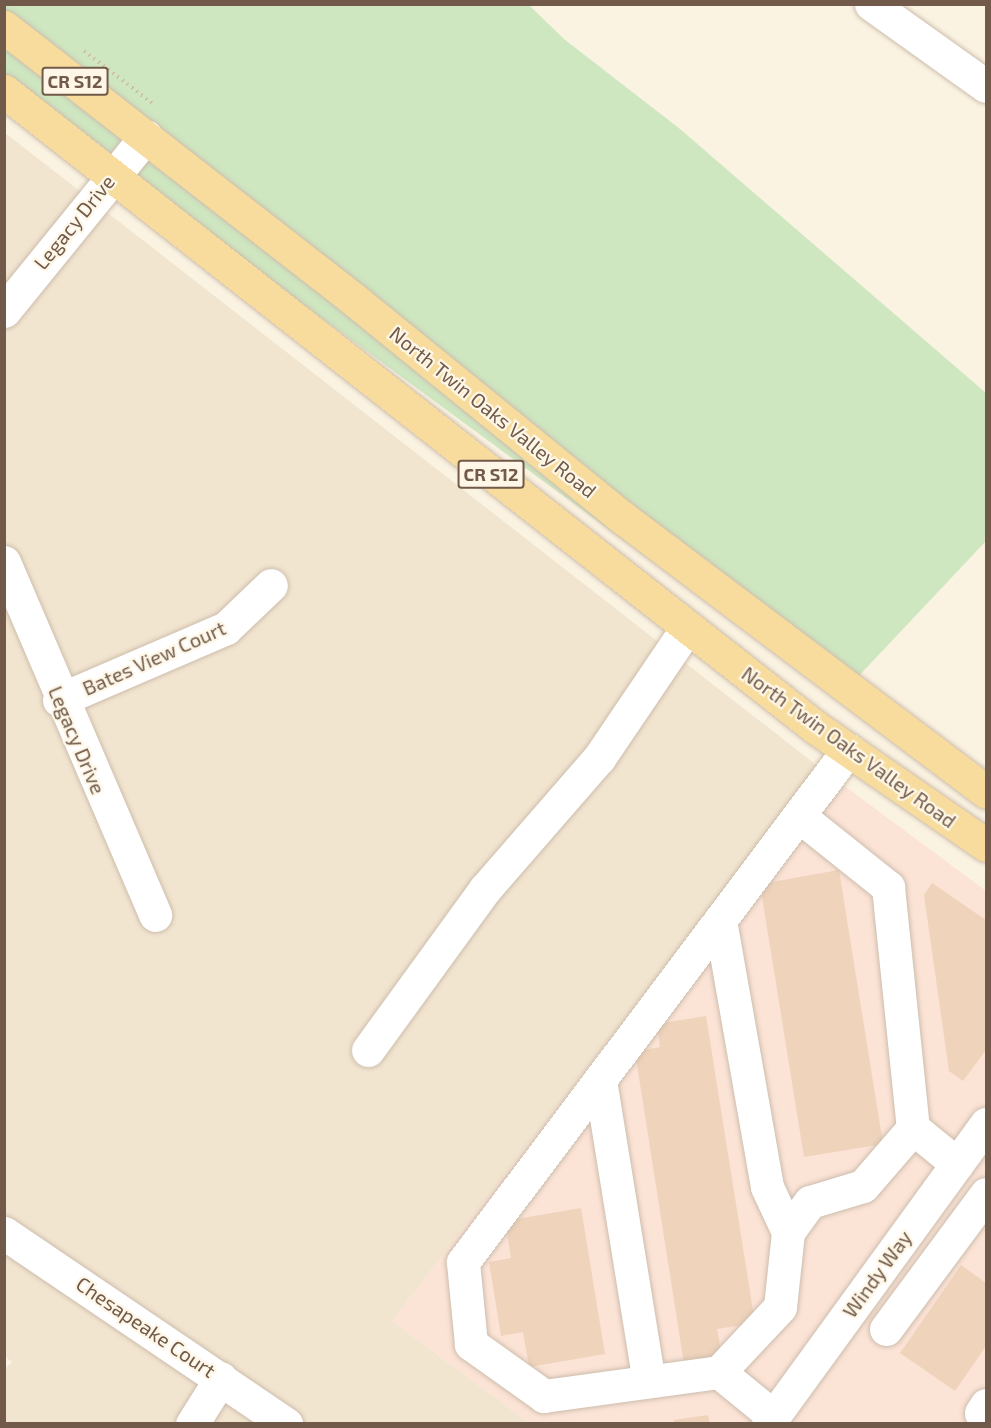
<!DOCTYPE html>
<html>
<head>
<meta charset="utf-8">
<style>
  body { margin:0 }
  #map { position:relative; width:991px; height:1428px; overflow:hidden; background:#fbf3e2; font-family:"Exo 2",sans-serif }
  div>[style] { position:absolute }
  .residential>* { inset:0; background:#f2e5d0 }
  .commercial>* { inset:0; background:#fbe3d6 }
  .green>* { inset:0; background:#cee7c1 }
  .building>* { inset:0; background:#efd3bb }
  .path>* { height:4px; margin-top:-2px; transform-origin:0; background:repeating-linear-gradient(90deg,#d3b79e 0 1.5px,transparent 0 6px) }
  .roads { filter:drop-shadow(0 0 2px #cdbdac) drop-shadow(0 0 2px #cdbdac) }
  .minor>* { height:33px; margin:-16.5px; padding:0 16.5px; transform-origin:16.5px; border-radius:16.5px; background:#fff }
  .major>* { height:33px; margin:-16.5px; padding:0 16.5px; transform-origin:16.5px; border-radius:16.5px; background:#f7dc9d }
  span { translate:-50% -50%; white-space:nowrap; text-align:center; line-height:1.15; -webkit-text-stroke:4.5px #fef7e7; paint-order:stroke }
  .shield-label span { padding:2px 4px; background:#fef7e7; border:2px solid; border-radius:4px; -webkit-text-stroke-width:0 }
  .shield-label { font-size:18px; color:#715a4a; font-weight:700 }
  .street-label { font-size:20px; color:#715a4a }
  .frame { position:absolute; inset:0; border:6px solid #715a4a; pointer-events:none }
</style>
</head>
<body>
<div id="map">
  <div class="residential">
    <div style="clip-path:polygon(4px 132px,819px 767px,392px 1321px,529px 1423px,5px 1423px,5px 1369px,12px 1362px,4px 1356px)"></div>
  </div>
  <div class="commercial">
    <div style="clip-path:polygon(819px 767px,986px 891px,986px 1423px,529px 1423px,392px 1321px)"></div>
  </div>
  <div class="green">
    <div style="clip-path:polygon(5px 5px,529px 5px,564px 39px,680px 129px,986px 393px,986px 541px,838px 698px,5px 85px)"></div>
  </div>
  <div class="building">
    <div style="clip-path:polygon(839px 870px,883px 1144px,804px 1157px,760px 884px)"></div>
    <div style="clip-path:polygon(932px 883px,986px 920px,986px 1050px,963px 1081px,949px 1071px,924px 895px)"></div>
    <div style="clip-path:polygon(706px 1016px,755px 1323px,717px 1329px,722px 1357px,684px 1364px,635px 1052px,660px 1047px,657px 1024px)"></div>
    <div style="clip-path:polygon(581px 1208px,605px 1354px,529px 1367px,523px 1332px,501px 1336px,489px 1262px,511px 1258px,505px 1221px)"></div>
    <div style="clip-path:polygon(961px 1265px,986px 1283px,986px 1346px,955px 1391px,900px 1353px)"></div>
    <div style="clip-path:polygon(708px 1415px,710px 1424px,674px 1424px,674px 1420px)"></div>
  </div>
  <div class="path">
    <div style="left:84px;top:51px;width:86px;rotate:37.4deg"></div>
  </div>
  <div class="roads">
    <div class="minor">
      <div style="left:871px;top:4px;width:141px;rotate:35.5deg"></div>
      <div style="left:4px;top:311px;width:225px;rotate:-50.9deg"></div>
      <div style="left:4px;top:562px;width:384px;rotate:66.8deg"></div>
      <div style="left:59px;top:700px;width:182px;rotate:-23.3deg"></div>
      <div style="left:226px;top:628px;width:62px;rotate:-43.7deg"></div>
      <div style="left:799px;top:816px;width:114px;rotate:38.6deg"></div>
      <div style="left:888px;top:887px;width:242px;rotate:84.1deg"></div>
      <div style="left:913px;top:1128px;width:57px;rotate:39.3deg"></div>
      <div style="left:720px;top:920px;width:271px;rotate:80deg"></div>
      <div style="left:767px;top:1187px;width:50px;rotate:65deg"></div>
      <div style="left:368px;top:1050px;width:199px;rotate:-54deg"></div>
      <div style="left:485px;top:889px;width:174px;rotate:-49deg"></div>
      <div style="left:599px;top:758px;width:157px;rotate:-55.9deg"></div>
      <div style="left:600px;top:1080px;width:305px;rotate:80.8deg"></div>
      <div style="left:4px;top:1233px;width:341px;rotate:34.1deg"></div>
      <div style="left:886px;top:1329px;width:168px;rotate:-53.5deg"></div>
      <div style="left:719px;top:1372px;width:89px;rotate:-46.8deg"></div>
      <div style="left:780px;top:1307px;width:75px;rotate:-83.9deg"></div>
      <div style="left:788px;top:1232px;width:37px;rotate:-54deg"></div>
      <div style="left:810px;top:1202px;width:55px;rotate:-16.8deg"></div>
      <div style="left:863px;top:1186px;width:77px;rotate:-49.2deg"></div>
      <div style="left:986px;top:1405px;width:9px;rotate:122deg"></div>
      <div style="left:981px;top:1413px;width:7px;rotate:45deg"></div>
      <div style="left:773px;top:1416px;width:70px;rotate:-140.8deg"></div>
      <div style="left:719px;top:1372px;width:177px;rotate:172.2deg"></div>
      <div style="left:544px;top:1396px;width:90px;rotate:-144.5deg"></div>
      <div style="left:471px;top:1344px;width:82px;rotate:-95.6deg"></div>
      <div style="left:463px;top:1262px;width:641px;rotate:-53.06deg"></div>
      <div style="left:192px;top:1424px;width:54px;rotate:-57.8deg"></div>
      <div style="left:768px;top:1424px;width:371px;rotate:-54deg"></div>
    </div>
    <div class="major">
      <div style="left:4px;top:27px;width:441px;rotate:37.9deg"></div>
      <div style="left:352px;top:298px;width:349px;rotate:39.1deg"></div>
      <div style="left:623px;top:518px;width:455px;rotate:37deg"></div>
      <div style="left:4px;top:91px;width:1031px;rotate:38.1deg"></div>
      <div style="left:815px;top:727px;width:208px;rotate:34.6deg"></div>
    </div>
  </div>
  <div class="shield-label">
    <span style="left:75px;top:81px">CR S12</span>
    <span style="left:491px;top:474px">CR S12</span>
  </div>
  <div class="street-label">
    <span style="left:74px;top:222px;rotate:-51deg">Legacy Drive</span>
    <span style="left:493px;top:412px;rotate:39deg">North Twin Oaks Valley Road</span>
    <span style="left:154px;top:658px;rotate:-24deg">Bates View Court</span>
    <span style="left:77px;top:740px;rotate:67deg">Legacy Drive</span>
    <span style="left:849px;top:747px;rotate:36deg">North Twin Oaks Valley Road</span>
    <span style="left:877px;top:1274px;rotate:-54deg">Windy Way</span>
    <span style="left:146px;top:1327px;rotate:34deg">Chesapeake Court</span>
  </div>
  <div class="frame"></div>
</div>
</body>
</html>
